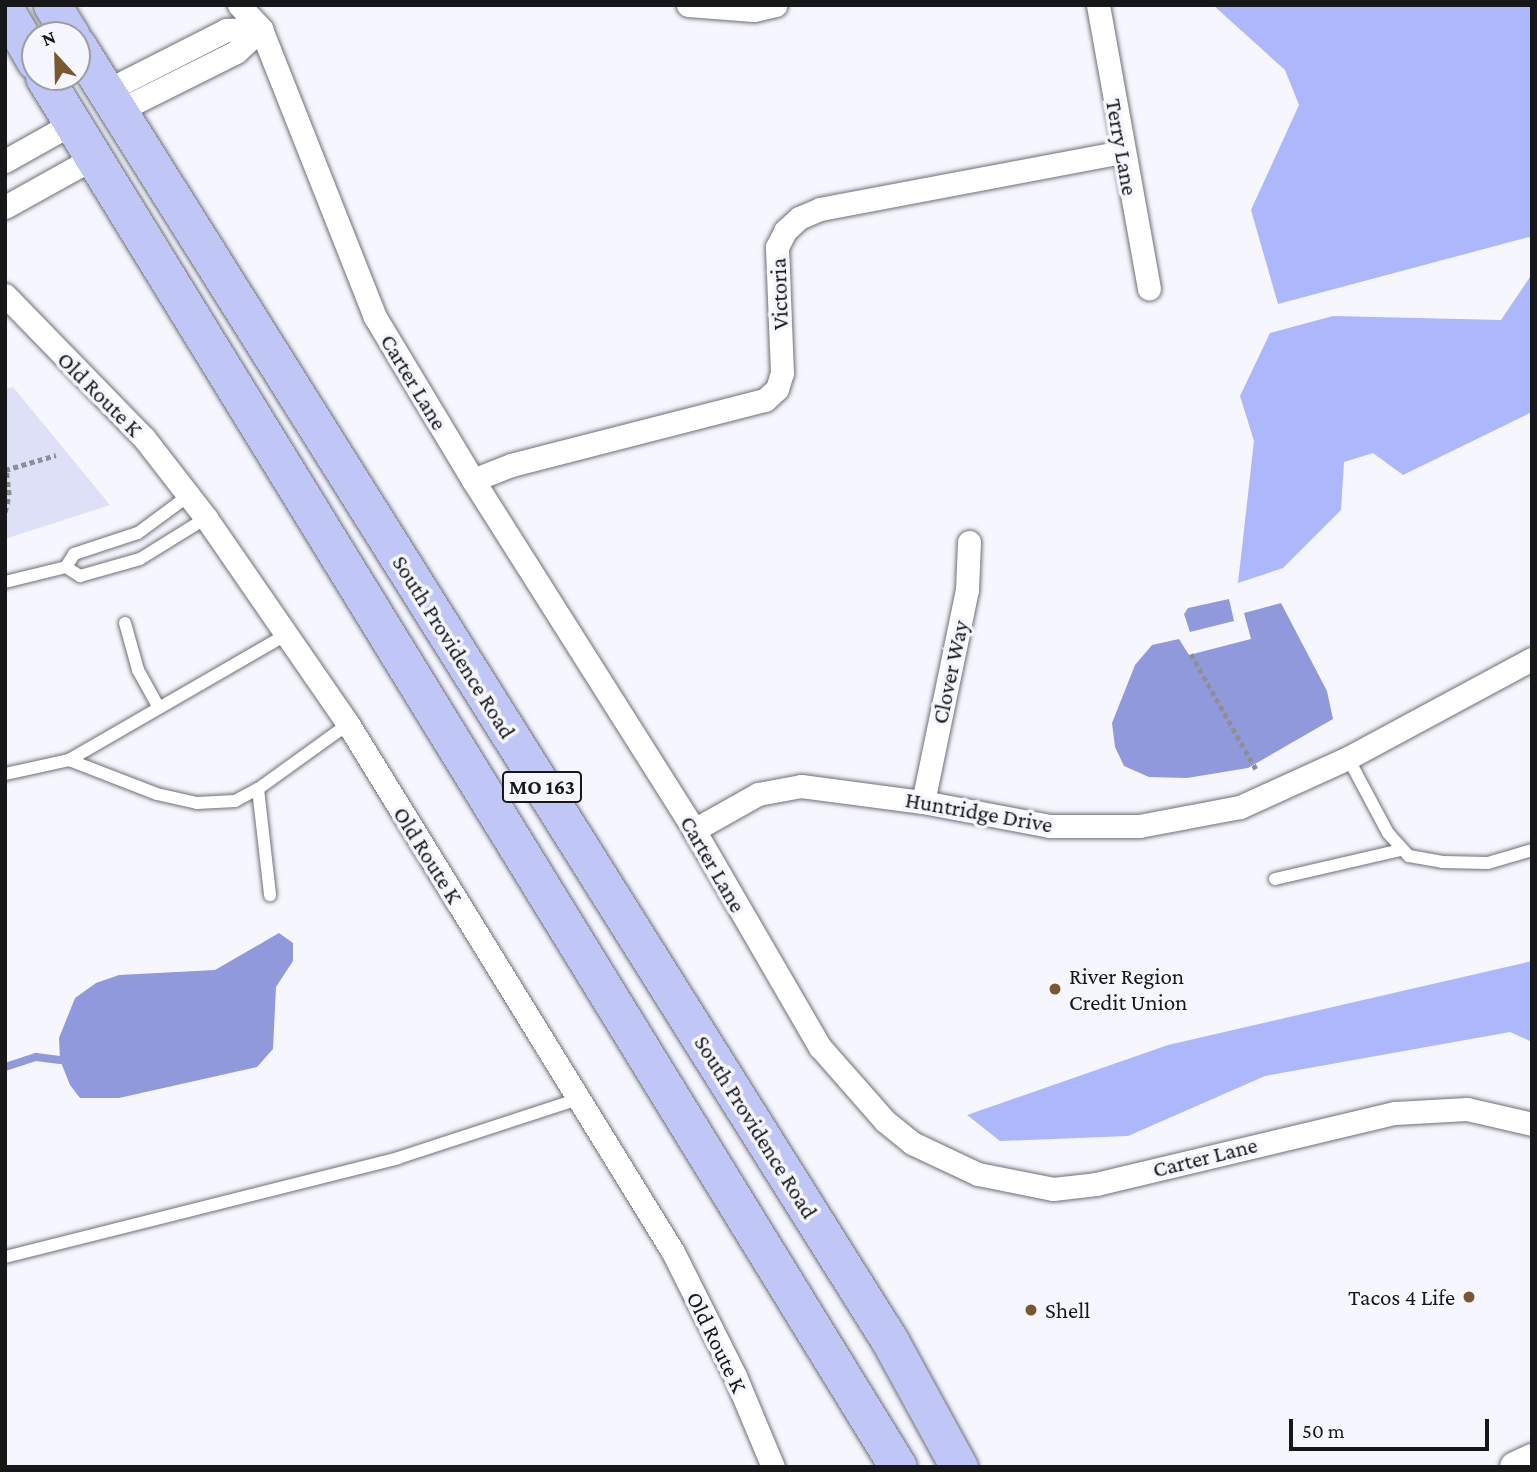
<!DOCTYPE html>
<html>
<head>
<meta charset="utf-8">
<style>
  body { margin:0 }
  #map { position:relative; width:1537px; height:1472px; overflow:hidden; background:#f5f6fe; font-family:"Crimson Pro",serif }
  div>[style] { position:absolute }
  .green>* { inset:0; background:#dde0f6 }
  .forest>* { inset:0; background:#adb7fc }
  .water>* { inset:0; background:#9199dd }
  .stream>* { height:8px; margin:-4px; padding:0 4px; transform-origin:4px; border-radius:4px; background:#9199dd }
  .path>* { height:4.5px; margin-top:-2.25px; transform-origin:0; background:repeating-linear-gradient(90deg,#8e8f94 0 5px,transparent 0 8.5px) }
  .roads { filter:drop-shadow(0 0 2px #6e7076) drop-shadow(0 0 2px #6e7076) }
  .service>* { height:12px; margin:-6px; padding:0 6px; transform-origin:6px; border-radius:6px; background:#fff }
  .minor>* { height:23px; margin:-11.5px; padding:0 11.5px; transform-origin:11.5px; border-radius:11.5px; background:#fff }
  .tertiary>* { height:30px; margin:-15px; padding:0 15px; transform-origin:15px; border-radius:15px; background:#fff }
  .primary>* { height:37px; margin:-18.5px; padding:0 18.5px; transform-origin:18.5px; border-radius:18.5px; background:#c0c6f5 }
  .dots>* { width:19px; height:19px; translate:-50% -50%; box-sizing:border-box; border:4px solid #f5f6fe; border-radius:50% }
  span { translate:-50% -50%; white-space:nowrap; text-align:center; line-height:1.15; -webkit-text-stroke:7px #f5f6fe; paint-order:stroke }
  .shield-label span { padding:2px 5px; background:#f5f6fe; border:2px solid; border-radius:5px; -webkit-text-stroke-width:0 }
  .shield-label { font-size:21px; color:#161719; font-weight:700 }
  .street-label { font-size:23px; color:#161719 }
  .poi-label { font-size:23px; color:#161719 }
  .left { translate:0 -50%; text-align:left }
  .right { translate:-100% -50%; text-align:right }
  .frame { position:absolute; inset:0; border:7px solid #161719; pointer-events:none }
  .north { position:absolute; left:21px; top:21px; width:70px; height:70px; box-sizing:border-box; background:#f5f6fe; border:2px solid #9c9da2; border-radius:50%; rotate:338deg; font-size:19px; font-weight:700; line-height:28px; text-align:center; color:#161719 }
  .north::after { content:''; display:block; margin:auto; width:24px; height:32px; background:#7a572f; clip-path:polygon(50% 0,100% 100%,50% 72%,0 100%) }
  .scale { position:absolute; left:1289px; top:1419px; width:200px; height:32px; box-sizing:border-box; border:4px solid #161719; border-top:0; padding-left:9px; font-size:21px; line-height:24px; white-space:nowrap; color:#161719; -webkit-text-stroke:5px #f5f6fe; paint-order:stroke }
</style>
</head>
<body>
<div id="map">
  <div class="green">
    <div style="clip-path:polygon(13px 387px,110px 505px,5px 539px,5px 389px)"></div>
  </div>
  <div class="forest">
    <div style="clip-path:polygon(1213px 5px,1532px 5px,1532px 243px,1529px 237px,1278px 304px,1251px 210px,1299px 105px,1285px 70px)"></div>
    <div style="clip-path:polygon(1532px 274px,1532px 412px,1403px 475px,1373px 453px,1344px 462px,1341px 510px,1283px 568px,1238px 583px,1254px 441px,1240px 396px,1270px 333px,1333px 316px,1501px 320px)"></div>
    <div style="clip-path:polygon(1532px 961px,1532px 1042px,1510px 1032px,1265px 1076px,1128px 1136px,1000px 1141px,967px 1115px,1168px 1045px)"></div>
  </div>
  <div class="water">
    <div style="clip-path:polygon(1229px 599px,1234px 621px,1190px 632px,1184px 614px,1188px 608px)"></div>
    <div style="clip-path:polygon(1281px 603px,1327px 691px,1333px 719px,1248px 768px,1187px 778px,1149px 777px,1124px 766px,1115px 747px,1112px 723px,1135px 665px,1152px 645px,1179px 639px,1189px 655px,1251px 639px,1244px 613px)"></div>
    <div style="clip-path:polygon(279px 933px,293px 943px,293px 961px,276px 987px,273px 1049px,257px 1067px,119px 1098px,80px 1098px,70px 1085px,60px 1060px,59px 1038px,75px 998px,96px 983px,119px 975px,215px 970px)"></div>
  </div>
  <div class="stream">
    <div style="left:5px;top:1067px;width:33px;rotate:-18deg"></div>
    <div style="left:36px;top:1057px;width:24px;rotate:7deg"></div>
  </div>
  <div class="path">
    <div style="left:5px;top:470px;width:53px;rotate:-16.4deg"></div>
    <div style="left:5px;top:512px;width:17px;rotate:-77deg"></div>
    <div style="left:9px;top:495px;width:24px;rotate:-97deg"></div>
    <div style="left:1191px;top:654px;width:132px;rotate:60.5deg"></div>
  </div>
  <div class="roads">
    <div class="service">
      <div style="left:66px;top:567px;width:17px;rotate:33deg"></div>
      <div style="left:80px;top:576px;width:62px;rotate:-15.8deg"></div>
      <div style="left:140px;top:559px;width:78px;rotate:-31.8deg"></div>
      <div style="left:5px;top:582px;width:63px;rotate:-13.8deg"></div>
      <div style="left:66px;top:567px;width:15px;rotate:-58deg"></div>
      <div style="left:74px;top:554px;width:67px;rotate:-18.2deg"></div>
      <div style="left:138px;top:533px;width:62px;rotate:-36.5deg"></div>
      <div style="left:125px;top:623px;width:49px;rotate:74.5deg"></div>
      <div style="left:138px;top:670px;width:43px;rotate:61.1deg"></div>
      <div style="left:1348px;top:758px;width:85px;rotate:61.9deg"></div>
      <div style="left:1388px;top:833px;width:31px;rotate:48deg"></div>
      <div style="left:1409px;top:856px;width:34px;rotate:10deg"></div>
      <div style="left:1442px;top:862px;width:46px;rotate:1.2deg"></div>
      <div style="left:1488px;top:863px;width:46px;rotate:-16.5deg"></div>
      <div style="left:69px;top:760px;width:94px;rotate:21.1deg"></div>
      <div style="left:157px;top:794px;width:41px;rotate:12.7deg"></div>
      <div style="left:197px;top:803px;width:38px;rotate:-3deg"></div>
      <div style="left:235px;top:801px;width:26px;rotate:-28deg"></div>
      <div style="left:258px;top:789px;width:111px;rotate:-35.8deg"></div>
      <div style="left:5px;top:774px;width:66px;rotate:-12.3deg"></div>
      <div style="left:69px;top:760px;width:252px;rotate:-30deg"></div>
      <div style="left:258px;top:789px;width:107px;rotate:83.5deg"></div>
      <div style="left:1275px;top:879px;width:129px;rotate:-13deg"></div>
      <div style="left:5px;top:1257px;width:405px;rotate:-14.1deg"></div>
      <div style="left:398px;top:1158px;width:189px;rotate:-18.1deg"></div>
    </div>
    <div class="minor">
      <div style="left:239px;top:5px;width:33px;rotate:47deg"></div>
      <div style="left:261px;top:29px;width:310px;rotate:68.4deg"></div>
      <div style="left:375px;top:317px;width:190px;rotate:59deg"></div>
      <div style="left:473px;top:480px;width:414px;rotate:57.7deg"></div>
      <div style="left:694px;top:830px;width:251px;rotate:59.9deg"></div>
      <div style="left:820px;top:1047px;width:98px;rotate:48.7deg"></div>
      <div style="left:885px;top:1121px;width:35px;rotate:39deg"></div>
      <div style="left:912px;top:1143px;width:73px;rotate:25.2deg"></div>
      <div style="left:978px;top:1174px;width:76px;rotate:11.3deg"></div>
      <div style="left:1053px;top:1189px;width:43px;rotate:-6.6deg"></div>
      <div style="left:1096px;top:1184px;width:307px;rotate:-13.4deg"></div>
      <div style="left:1395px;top:1113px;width:72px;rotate:-3.2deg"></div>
      <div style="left:1467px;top:1109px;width:67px;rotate:13deg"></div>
      <div style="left:688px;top:5px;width:66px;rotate:4.3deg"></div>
      <div style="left:754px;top:10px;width:22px;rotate:-13deg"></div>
      <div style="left:1098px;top:5px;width:288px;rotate:79.8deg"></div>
      <div style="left:106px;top:91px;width:135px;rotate:-26.9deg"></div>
      <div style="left:226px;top:30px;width:35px;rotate:-2deg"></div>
      <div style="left:118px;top:111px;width:132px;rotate:-26.6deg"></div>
      <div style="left:236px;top:52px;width:34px;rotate:-43deg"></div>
      <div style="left:5px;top:161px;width:76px;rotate:-29.3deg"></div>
      <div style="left:5px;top:207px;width:101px;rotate:-29.1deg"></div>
      <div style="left:5px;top:295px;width:199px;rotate:45.8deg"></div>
      <div style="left:144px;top:438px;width:101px;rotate:52.2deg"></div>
      <div style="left:206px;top:518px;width:250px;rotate:55.4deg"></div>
      <div style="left:348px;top:724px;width:620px;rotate:58.39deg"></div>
      <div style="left:673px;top:1252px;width:139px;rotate:63.4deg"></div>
      <div style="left:735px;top:1376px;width:99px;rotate:67.3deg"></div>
      <div style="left:473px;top:480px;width:41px;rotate:-21.5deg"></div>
      <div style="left:511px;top:465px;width:262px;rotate:-14.4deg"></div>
      <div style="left:765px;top:400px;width:16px;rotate:-43deg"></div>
      <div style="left:777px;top:389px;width:17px;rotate:-73deg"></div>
      <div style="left:782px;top:373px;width:126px;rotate:-92.3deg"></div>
      <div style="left:777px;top:247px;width:18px;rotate:-63deg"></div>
      <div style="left:785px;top:231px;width:19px;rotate:-43deg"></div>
      <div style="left:799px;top:218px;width:23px;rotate:-23deg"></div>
      <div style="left:820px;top:209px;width:308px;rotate:-10.7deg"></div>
      <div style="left:923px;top:802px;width:217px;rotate:-78.3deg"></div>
      <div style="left:967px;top:590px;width:48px;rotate:-87.6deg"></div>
      <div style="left:694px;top:830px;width:73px;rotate:-29.4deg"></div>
      <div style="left:758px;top:794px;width:44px;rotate:-10.5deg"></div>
      <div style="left:801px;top:786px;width:123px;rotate:7.5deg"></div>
      <div style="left:923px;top:802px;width:129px;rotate:10.7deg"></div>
      <div style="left:1050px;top:826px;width:89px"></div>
      <div style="left:1139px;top:826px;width:103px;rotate:-10.7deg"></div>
      <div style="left:1240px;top:807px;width:119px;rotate:-24.4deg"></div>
      <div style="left:1348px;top:758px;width:209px;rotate:-28.3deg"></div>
    </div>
    <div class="tertiary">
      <div style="left:1515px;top:1467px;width:19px;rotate:-25deg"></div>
    </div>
    <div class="primary">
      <div style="left:52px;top:5px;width:36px;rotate:58deg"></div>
      <div style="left:5px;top:9px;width:60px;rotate:60deg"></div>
      <div style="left:77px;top:45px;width:1530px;rotate:57.9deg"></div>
      <div style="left:890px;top:1341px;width:144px;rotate:61.3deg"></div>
      <div style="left:44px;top:77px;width:1631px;rotate:58.43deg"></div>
    </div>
  </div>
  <div class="dots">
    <div style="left:1055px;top:989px;background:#7a572f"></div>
    <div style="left:1469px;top:1297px;background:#7a572f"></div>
    <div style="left:1031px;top:1310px;background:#7a572f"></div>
  </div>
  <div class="shield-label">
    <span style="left:542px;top:787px">MO 163</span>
  </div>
  <div class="street-label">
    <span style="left:1122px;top:147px;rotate:80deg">Terry Lane</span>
    <span style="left:779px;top:294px;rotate:-92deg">Victoria</span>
    <span style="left:414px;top:382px;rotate:59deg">Carter Lane</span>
    <span style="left:100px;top:394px;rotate:45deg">Old Route K</span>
    <span style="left:454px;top:647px;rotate:58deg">South Providence Road</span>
    <span style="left:950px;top:672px;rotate:-78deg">Clover Way</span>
    <span style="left:979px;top:812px;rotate:10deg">Huntridge Drive</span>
    <span style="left:428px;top:855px;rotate:58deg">Old Route K</span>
    <span style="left:713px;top:864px;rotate:60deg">Carter Lane</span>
    <span style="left:756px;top:1127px;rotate:58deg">South Providence Road</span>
    <span style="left:1205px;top:1157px;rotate:-14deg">Carter Lane</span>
    <span style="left:717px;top:1342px;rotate:64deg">Old Route K</span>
  </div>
  <div class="poi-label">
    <span class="left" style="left:1069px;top:989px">River Region<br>Credit Union</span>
    <span class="right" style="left:1455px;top:1297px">Tacos 4 Life</span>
    <span class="left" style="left:1045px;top:1310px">Shell</span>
  </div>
  <div class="frame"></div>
  <div class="north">N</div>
  <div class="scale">50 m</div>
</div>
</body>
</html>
